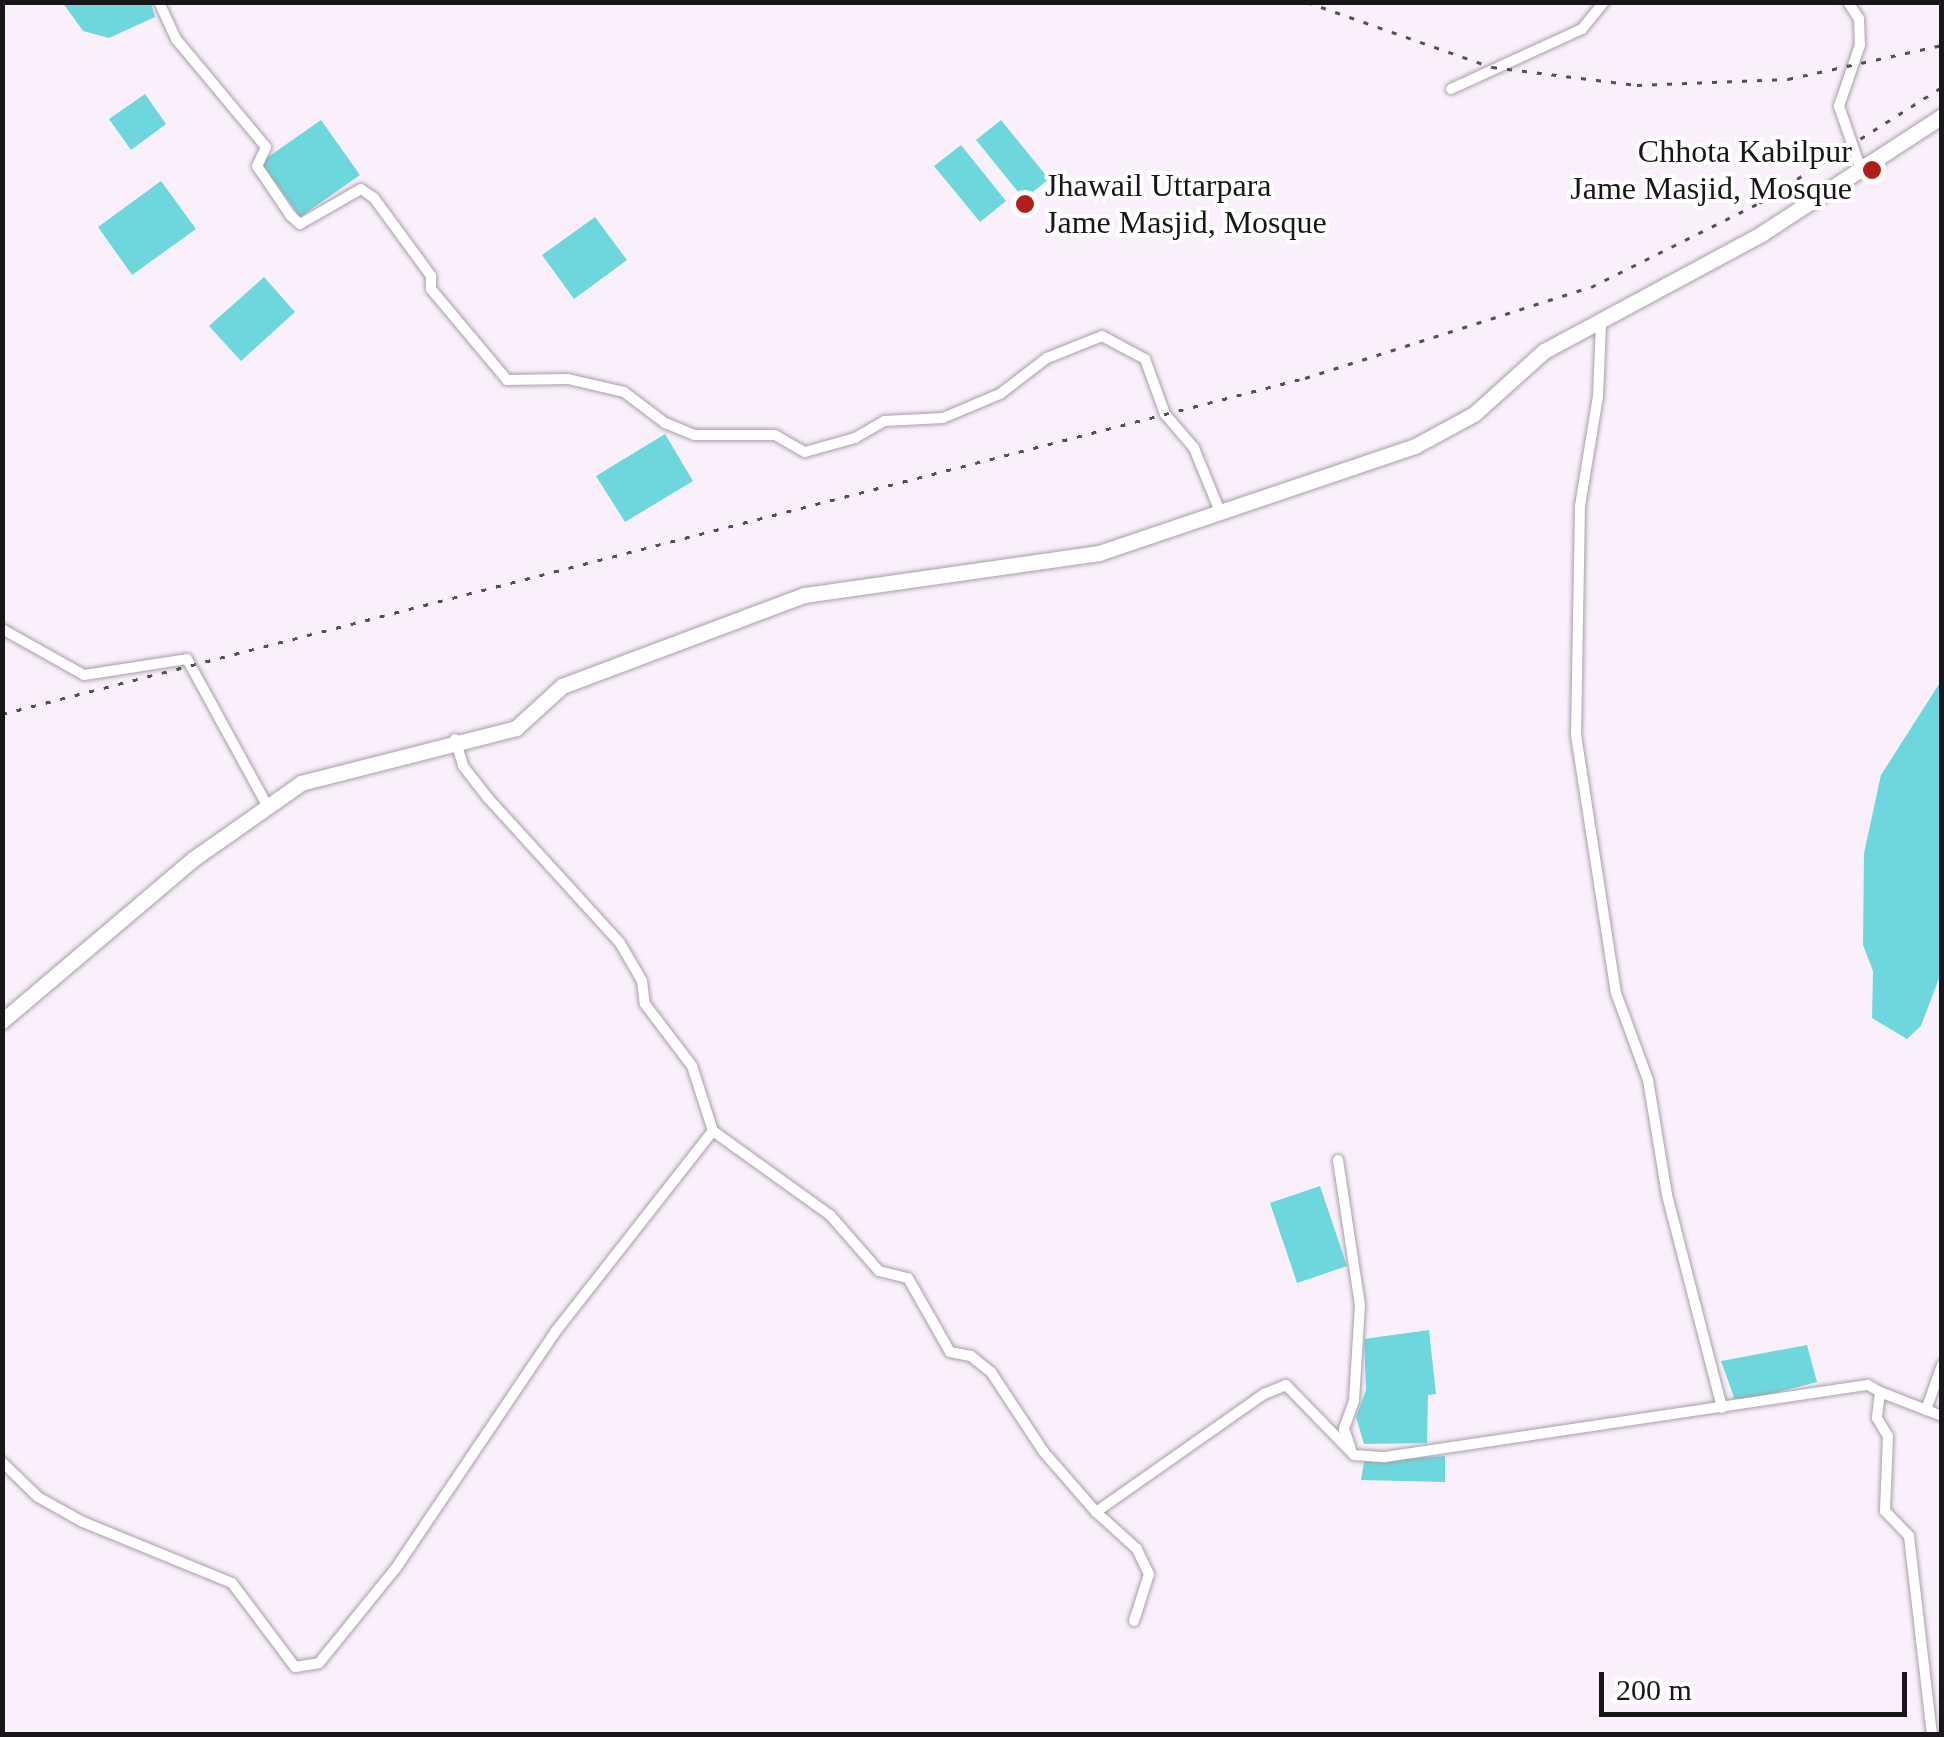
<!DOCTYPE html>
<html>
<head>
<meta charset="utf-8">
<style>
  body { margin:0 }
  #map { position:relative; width:1944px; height:1737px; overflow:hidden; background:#f9f0fb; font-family:"Times New Roman",serif }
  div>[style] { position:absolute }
  .water>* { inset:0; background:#6ed7de }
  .roads { filter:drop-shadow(0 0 2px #a79ea8) drop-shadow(0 0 2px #a79ea8) }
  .street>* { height:10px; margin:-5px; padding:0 5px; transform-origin:5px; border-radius:5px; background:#fff }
  .secondary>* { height:15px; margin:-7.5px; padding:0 7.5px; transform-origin:7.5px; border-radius:7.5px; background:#fff }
  .rail>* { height:2.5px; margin-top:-1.25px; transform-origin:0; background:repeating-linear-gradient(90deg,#545055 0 5px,transparent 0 15px) }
  .dots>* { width:28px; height:28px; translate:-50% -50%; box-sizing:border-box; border:5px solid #fff; border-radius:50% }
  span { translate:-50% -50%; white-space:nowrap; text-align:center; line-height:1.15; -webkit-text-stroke:8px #fff; paint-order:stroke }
  .poi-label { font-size:32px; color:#191619 }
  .right { translate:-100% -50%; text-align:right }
  .left { translate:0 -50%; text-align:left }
  .frame { position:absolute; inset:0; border:5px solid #191619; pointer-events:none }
  .scale { position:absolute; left:1599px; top:1672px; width:308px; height:45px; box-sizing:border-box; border:5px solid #191619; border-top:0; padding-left:12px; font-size:30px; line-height:35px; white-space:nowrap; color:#191619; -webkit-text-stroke:8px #fff; paint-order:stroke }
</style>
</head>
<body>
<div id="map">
  <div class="water">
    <div style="clip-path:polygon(63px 3px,151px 3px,155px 17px,109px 38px,83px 31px)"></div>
    <div style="clip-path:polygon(145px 94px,166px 124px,131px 150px,109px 119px)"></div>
    <div style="clip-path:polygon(321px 120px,360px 175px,300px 217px,261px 162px)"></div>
    <div style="clip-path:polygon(1001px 120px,1049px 179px,1024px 199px,976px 140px)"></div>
    <div style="clip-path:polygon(961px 145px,1006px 201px,980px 222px,934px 166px)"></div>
    <div style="clip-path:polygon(161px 181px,196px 229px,132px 275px,98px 227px)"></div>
    <div style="clip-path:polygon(595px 217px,627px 260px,574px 299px,542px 255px)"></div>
    <div style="clip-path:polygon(264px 277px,295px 312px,241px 361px,209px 326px)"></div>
    <div style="clip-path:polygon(665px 434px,693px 481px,625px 522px,596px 476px)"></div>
    <div style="clip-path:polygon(1941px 681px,1941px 973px,1921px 1026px,1907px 1039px,1872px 1018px,1873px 971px,1863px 945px,1864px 853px,1881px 775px)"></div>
    <div style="clip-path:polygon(1320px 1186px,1347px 1266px,1297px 1283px,1270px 1203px)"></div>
    <div style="clip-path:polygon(1429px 1330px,1436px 1394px,1428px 1395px,1427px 1443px,1364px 1444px,1356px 1417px,1366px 1390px,1364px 1339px)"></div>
    <div style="clip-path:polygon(1807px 1345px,1817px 1382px,1736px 1403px,1721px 1361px)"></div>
    <div style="clip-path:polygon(1445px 1456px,1445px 1482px,1361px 1480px,1364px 1462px)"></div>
  </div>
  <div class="roads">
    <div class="street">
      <div style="left:159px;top:2px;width:41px;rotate:65.3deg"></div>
      <div style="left:176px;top:39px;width:141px;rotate:50.2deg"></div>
      <div style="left:266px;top:147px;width:21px;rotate:115deg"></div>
      <div style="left:257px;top:166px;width:60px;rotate:55.8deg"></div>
      <div style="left:291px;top:216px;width:12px;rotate:42deg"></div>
      <div style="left:300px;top:224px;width:70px;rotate:-29.8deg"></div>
      <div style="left:361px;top:189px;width:16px;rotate:35deg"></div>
      <div style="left:374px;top:198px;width:97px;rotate:53.8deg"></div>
      <div style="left:431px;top:276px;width:13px;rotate:90deg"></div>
      <div style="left:431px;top:289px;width:119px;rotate:50.1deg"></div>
      <div style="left:507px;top:380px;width:61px;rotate:-0.9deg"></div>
      <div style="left:568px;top:379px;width:57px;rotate:13.1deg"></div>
      <div style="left:624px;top:392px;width:51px;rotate:37.1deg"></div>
      <div style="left:665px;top:423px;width:31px;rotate:22deg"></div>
      <div style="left:694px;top:435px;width:81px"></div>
      <div style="left:775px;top:435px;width:34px;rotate:30deg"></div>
      <div style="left:805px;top:452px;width:52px;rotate:-15.6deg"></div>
      <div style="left:855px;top:438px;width:34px;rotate:-30deg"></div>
      <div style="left:884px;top:421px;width:59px;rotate:-2.9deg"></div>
      <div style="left:943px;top:418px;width:62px;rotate:-22.8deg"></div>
      <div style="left:1000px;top:394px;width:59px;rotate:-37.5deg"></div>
      <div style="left:1047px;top:358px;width:59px;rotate:-21.8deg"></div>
      <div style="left:1102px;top:336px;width:49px;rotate:28.1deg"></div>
      <div style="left:1145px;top:359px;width:59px;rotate:70deg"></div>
      <div style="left:1165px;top:414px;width:45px;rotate:49.5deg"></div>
      <div style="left:1194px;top:448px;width:71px;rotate:67.8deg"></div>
      <div style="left:1848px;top:2px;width:20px;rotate:57deg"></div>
      <div style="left:1859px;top:19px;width:26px;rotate:88deg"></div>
      <div style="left:1860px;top:45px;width:65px;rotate:109deg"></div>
      <div style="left:1839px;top:106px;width:68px;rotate:71deg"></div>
      <div style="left:1451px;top:89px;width:144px;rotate:-24.6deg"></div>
      <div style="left:1582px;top:29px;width:35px;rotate:-51deg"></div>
      <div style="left:1601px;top:324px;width:72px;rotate:92.4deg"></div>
      <div style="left:1598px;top:396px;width:111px;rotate:99.3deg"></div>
      <div style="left:1580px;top:506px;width:229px;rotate:91deg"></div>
      <div style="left:1576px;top:735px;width:261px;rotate:81.2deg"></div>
      <div style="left:1616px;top:993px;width:93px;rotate:69.8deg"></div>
      <div style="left:1648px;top:1080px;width:117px;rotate:80.6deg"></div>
      <div style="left:1667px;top:1195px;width:220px;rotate:75.5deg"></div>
      <div style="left:2px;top:629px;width:94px;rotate:29.3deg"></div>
      <div style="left:84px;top:675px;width:104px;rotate:-8.8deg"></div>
      <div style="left:187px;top:659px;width:169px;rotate:61.3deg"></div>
      <div style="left:455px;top:739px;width:28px;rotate:73deg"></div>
      <div style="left:463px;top:766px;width:41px;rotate:52deg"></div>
      <div style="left:488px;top:798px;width:196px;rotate:47.7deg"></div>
      <div style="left:620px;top:943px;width:44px;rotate:59.9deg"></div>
      <div style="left:642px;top:981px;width:23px;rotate:83deg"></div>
      <div style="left:645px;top:1004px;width:78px;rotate:52.8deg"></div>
      <div style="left:692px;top:1066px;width:68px;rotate:72.1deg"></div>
      <div style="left:713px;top:1131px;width:144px;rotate:35.7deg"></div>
      <div style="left:830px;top:1215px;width:74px;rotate:48.8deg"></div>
      <div style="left:879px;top:1271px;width:30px;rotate:14deg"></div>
      <div style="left:908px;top:1278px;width:85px;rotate:60.4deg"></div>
      <div style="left:950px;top:1352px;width:21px;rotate:11deg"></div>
      <div style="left:971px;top:1356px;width:26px;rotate:39deg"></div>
      <div style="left:991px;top:1372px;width:95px;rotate:56.6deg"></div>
      <div style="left:1043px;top:1451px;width:81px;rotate:49deg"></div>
      <div style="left:1338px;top:1160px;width:147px;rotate:81.4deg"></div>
      <div style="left:1360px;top:1305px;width:96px;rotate:93.6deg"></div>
      <div style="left:1354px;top:1401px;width:30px;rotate:110deg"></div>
      <div style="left:1344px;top:1429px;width:21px;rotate:71deg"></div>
      <div style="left:1880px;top:1392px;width:66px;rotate:21.2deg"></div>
      <div style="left:1926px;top:1410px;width:48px;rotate:-70.4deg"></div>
      <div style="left:2px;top:1462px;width:50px;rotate:44.2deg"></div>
      <div style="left:38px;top:1497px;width:51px;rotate:29.1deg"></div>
      <div style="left:83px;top:1522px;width:161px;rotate:22.3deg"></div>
      <div style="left:232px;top:1583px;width:105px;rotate:53.1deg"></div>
      <div style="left:295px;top:1667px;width:24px;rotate:-9deg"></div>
      <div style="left:319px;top:1663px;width:122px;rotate:-51deg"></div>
      <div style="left:396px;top:1568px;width:286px;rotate:-56deg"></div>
      <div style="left:556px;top:1331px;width:254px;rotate:-51.9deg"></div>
      <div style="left:1134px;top:1621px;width:49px;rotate:-72.3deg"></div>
      <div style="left:1149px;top:1574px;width:28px;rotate:-116deg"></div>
      <div style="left:1137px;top:1549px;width:55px;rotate:-137.9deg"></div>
      <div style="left:1096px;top:1512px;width:205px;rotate:-35.1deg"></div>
      <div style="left:1264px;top:1394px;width:24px;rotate:-22deg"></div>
      <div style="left:1286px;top:1385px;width:98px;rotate:45.8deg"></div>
      <div style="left:1354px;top:1455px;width:31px;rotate:4deg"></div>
      <div style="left:1385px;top:1457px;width:488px;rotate:-8.5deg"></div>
      <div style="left:1868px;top:1385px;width:14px;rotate:30deg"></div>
      <div style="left:1880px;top:1392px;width:26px;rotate:97deg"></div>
      <div style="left:1877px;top:1418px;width:21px;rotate:59deg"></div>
      <div style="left:1888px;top:1436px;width:75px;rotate:92.3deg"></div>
      <div style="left:1885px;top:1511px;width:35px;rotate:46deg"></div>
      <div style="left:1909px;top:1536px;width:199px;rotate:83.4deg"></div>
    </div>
    <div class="secondary">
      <div style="left:2px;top:1021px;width:250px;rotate:-40.3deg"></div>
      <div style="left:193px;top:859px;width:132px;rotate:-35.1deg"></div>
      <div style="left:301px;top:783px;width:222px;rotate:-14.3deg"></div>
      <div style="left:516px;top:728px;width:62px;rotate:-42.4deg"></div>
      <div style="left:562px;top:686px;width:259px;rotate:-20.6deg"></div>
      <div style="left:804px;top:595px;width:298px;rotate:-8.1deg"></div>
      <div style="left:1099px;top:553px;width:334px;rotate:-18.7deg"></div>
      <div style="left:1415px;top:446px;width:67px;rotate:-28.5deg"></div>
      <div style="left:1474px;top:414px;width:94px;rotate:-42deg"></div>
      <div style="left:1544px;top:351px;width:247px;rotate:-28.3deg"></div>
      <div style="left:1761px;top:234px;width:216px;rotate:-33.1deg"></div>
    </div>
  </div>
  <div class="rail">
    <div style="left:1307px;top:2px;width:196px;rotate:19.4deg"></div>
    <div style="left:1492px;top:67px;width:146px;rotate:7.1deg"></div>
    <div style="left:1637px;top:85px;width:151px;rotate:-2.3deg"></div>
    <div style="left:1788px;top:79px;width:158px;rotate:-12.4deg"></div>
    <div style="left:2px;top:714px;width:1346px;rotate:-14.46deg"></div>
    <div style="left:1305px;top:378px;width:300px;rotate:-17.7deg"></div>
    <div style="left:1591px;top:287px;width:188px;rotate:-26.6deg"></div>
    <div style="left:1759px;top:203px;width:217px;rotate:-32.4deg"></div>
  </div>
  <div class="dots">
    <div style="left:1872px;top:170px;background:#b0201b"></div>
    <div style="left:1025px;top:204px;background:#b0201b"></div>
  </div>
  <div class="poi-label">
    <span class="right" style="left:1852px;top:170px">Chhota Kabilpur<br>Jame Masjid, Mosque</span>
    <span class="left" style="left:1045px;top:204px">Jhawail Uttarpara<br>Jame Masjid, Mosque</span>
  </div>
  <div class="frame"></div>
  <div class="scale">200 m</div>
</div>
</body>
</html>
